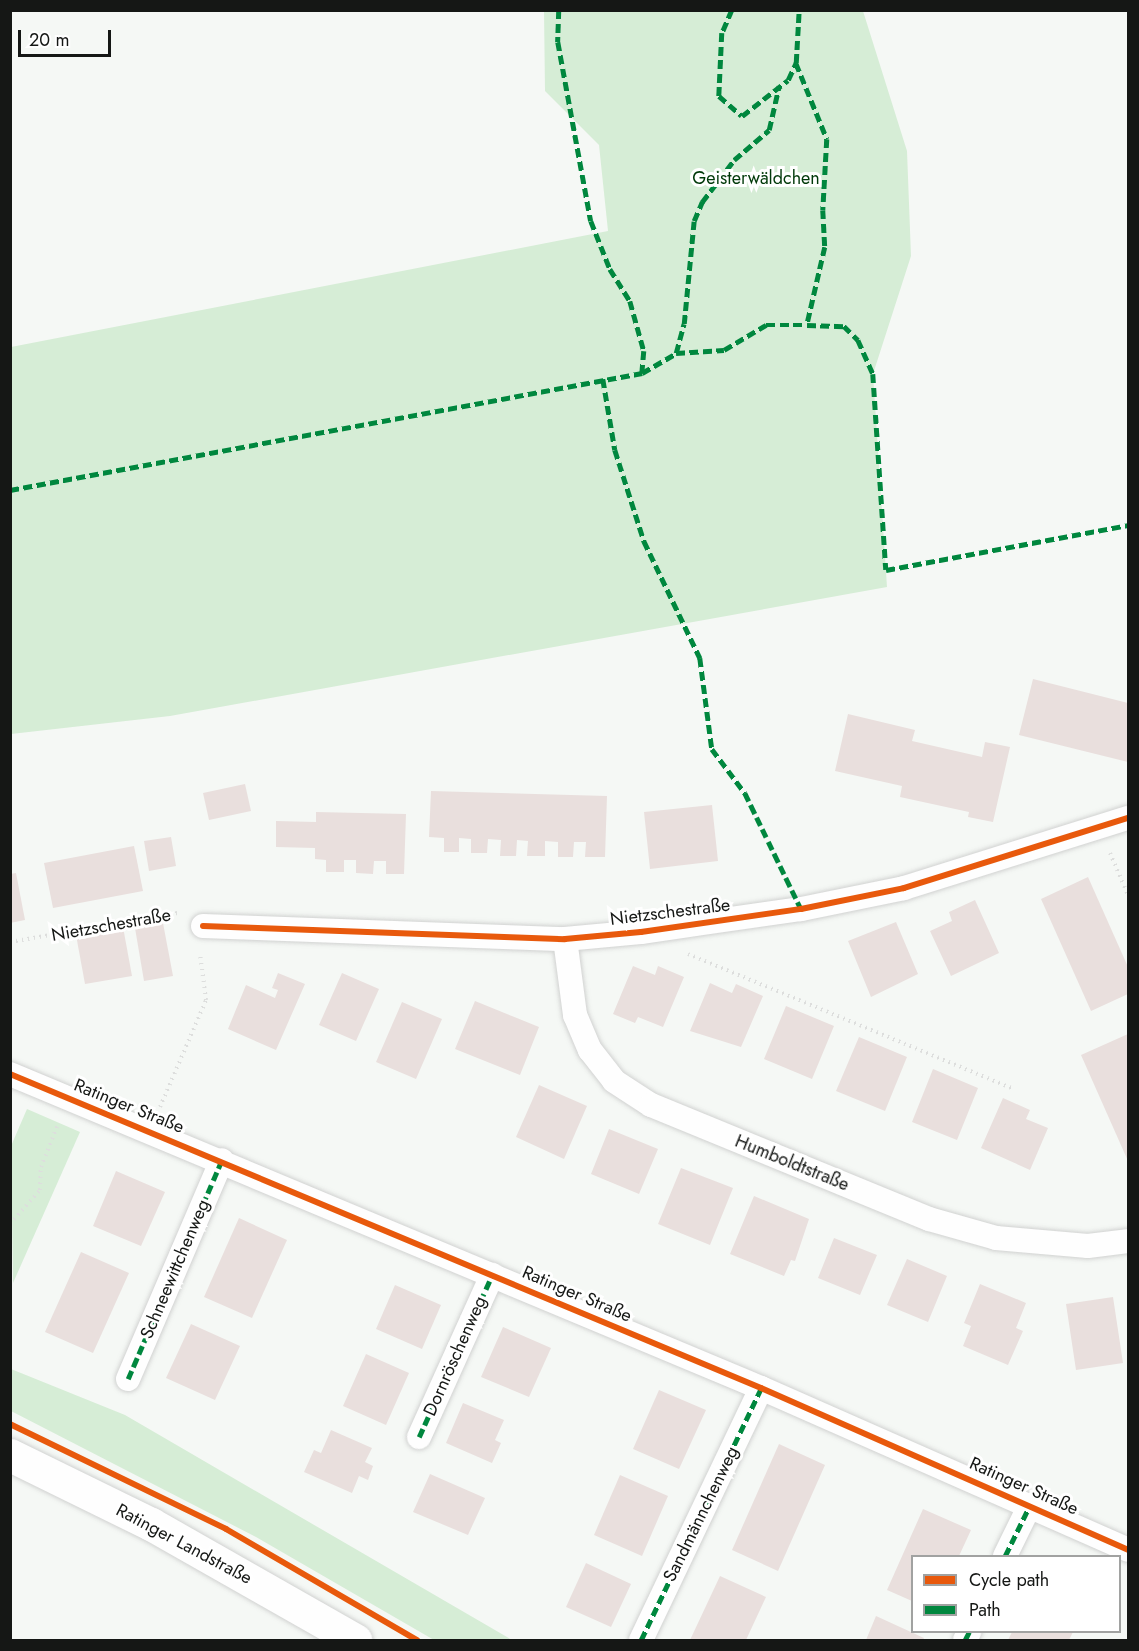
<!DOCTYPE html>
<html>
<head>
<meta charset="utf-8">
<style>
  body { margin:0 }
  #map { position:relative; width:1139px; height:1651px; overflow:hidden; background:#f5f8f5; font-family:Jost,sans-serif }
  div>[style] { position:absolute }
  .green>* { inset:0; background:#d6edd6 }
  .building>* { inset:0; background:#e9dfdd }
  .path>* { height:4px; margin-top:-2px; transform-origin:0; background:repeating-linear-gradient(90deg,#dddedd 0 1.5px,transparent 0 6px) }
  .roads { filter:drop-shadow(0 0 2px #d1d2d1) drop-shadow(0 0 2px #d1d2d1) }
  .street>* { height:24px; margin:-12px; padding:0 12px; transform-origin:12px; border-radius:12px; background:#fefefe }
  .secondary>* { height:33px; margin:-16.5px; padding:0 16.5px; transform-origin:16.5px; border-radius:16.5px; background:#fefefe }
  .quiet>* { height:4.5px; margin-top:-2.25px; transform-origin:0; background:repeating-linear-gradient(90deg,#00873e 0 9px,transparent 0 13.5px) }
  .cycleway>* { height:6px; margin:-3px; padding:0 3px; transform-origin:3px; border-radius:3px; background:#e8590c }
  span { translate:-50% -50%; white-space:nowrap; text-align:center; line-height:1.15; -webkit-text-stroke:6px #fff; paint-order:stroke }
  .park-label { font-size:18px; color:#003909 }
  .street-label { font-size:18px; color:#151715 }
  .frame { position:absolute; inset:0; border:12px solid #151715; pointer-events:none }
  .legend { position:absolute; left:911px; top:1555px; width:210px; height:78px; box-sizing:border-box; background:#fff; border:2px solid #a1a2a1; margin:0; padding:8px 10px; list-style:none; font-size:18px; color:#151715 }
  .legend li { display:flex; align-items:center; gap:12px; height:30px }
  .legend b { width:30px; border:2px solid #a1a2a1 }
  .scale { position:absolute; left:18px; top:30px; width:93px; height:27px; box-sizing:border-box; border:3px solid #151715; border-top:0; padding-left:8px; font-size:18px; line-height:21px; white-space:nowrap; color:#151715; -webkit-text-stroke:4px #fff; paint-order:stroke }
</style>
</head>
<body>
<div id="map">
  <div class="green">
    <div style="clip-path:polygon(544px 11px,863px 11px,907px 151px,911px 256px,873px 374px,887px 587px,170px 716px,11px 734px,11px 347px,608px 231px,599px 145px,545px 91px)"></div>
    <div style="clip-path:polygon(27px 1109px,80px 1132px,13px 1283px,11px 1146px)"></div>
    <div style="clip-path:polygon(11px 1369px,125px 1415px,512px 1640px,434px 1640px,256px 1537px,11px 1411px)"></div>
  </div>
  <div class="building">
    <div style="clip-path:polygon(1033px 679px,1128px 703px,1128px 762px,1019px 735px)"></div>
    <div style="clip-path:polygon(848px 714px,915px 730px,912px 741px,982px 757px,985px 742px,1010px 747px,993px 822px,968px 817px,969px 812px,900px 797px,902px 786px,835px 771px)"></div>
    <div style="clip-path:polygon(245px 784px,251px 811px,209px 820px,203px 793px)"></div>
    <div style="clip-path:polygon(431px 791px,607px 796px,605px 857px,585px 857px,586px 842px,574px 842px,573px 857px,558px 857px,558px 842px,545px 841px,545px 856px,527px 856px,528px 841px,517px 840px,516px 856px,500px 856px,501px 840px,488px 839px,487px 853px,471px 853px,471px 839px,459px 838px,459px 852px,444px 852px,444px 838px,429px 837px)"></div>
    <div style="clip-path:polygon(712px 805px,718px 861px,650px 869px,644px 812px)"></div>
    <div style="clip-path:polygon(316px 812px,406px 814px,404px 874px,386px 874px,386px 861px,374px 861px,373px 874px,356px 873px,356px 860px,344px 860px,344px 872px,326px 872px,326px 860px,315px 859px,315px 848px,276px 847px,276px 821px,316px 822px)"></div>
    <div style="clip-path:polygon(171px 837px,176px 866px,149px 871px,144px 841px)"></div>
    <div style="clip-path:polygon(134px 846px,143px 891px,53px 908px,44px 863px)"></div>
    <div style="clip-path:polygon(16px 873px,25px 920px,10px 923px,10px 874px)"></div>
    <div style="clip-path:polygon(1088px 877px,1128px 967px,1128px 994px,1091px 1011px,1041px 899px)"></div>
    <div style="clip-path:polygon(975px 900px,999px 953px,951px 976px,930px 931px,952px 921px,949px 912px)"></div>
    <div style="clip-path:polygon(896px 922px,918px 974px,871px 997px,848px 941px)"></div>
    <div style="clip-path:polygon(163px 923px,173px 976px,144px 981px,135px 928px)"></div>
    <div style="clip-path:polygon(123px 927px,132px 976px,85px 984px,76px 935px)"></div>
    <div style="clip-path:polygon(633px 966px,655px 975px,658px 966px,684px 977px,663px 1027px,638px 1017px,635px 1023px,613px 1014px)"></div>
    <div style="clip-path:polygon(278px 973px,305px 984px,276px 1050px,228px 1029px,246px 985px,275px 998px,278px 990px,272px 988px)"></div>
    <div style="clip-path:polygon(342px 973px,379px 989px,356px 1041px,319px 1025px)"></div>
    <div style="clip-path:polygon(710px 983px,732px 993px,736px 984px,763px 996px,741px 1047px,690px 1031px)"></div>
    <div style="clip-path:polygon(475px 1001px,539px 1027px,520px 1075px,455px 1049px)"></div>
    <div style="clip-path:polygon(402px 1002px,442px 1019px,416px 1079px,376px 1062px)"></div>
    <div style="clip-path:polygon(786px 1006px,834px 1026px,812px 1079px,764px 1059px)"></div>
    <div style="clip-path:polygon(1128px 1034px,1128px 1161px,1081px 1055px)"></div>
    <div style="clip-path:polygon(859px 1037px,907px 1057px,885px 1111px,836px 1091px)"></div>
    <div style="clip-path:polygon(933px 1069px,978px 1088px,957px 1140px,912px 1122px)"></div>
    <div style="clip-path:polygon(539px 1085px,587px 1106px,564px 1159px,516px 1137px)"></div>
    <div style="clip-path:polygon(1003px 1098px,1030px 1110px,1026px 1119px,1048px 1128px,1030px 1170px,981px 1148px)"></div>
    <div style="clip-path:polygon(609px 1129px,658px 1149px,639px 1194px,591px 1174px)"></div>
    <div style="clip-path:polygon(681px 1168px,733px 1188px,710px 1245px,658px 1224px)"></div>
    <div style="clip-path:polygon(116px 1171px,165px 1192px,141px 1246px,93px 1226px)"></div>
    <div style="clip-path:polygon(754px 1196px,809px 1219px,795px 1261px,791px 1260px,784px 1276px,730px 1254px)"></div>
    <div style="clip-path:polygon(239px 1218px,287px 1240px,252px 1318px,204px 1297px)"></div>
    <div style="clip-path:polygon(834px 1238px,877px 1255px,860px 1295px,818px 1278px)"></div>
    <div style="clip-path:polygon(81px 1252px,129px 1273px,93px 1353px,45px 1332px)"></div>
    <div style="clip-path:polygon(907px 1259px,947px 1276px,928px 1322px,887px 1305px)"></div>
    <div style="clip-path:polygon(980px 1284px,1026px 1303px,1016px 1328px,1023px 1331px,1008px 1365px,963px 1346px,971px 1326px,964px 1323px)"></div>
    <div style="clip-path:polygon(395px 1285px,441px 1305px,422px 1349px,376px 1329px)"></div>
    <div style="clip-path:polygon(1113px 1297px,1123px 1363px,1076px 1370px,1066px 1304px)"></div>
    <div style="clip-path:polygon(191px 1324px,240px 1346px,215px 1400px,166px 1378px)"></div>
    <div style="clip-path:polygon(503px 1327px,551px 1348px,529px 1397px,481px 1377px)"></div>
    <div style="clip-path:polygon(366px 1354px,409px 1373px,386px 1425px,343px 1406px)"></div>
    <div style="clip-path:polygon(659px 1390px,706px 1410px,679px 1469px,633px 1449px)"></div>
    <div style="clip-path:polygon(463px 1403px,504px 1420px,495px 1440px,501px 1443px,492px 1463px,446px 1443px)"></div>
    <div style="clip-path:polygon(331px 1430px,372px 1448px,365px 1462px,373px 1466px,368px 1480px,359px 1476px,352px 1493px,304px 1472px,314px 1450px,321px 1453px)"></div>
    <div style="clip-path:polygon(779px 1444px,825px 1465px,778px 1571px,732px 1550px)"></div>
    <div style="clip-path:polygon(430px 1474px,485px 1498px,468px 1535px,413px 1512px)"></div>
    <div style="clip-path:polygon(620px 1475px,668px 1496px,642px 1556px,594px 1535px)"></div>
    <div style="clip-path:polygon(923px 1509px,971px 1530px,959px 1556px,912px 1556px,912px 1601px,887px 1590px)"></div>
    <div style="clip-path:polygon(586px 1563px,631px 1584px,611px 1627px,566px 1607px)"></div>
    <div style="clip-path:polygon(720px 1576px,766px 1597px,746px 1640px,690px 1640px)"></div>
    <div style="clip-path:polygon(876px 1616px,924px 1638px,923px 1640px,866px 1640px)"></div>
    <div style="clip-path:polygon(1012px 1632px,1073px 1632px,1069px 1640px,1008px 1640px)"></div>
  </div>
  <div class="path">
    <div style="left:1110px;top:853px;width:46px;rotate:66.8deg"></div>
    <div style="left:10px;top:942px;width:170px;rotate:-9.8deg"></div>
    <div style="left:688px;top:954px;width:351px;rotate:22.5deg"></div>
    <div style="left:160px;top:1107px;width:116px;rotate:-66.7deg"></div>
    <div style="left:206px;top:1000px;width:47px;rotate:-97.3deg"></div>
    <div style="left:10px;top:1224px;width:45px;rotate:-48.6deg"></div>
    <div style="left:40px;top:1190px;width:23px;rotate:-88deg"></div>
    <div style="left:41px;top:1167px;width:46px;rotate:-68.4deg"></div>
  </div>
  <div class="roads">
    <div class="street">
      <div style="left:203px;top:926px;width:362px;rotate:2.1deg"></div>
      <div style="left:565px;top:939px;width:76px;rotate:-5.3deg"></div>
      <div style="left:641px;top:932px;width:162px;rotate:-8.2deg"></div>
      <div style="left:801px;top:909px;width:105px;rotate:-11.5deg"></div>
      <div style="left:904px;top:888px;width:235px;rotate:-17.4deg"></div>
      <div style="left:565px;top:939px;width:77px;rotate:82.5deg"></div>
      <div style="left:575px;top:1015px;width:38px;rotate:67deg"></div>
      <div style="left:590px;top:1050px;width:39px;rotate:52deg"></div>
      <div style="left:614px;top:1081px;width:44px;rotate:33deg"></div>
      <div style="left:651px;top:1105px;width:300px;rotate:22.3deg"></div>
      <div style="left:929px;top:1219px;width:70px;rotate:15.8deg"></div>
      <div style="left:996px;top:1238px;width:92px;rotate:5deg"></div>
      <div style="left:1088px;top:1246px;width:40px;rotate:-7.1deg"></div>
      <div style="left:10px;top:1074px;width:814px;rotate:22.69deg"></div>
      <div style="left:761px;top:1388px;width:401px;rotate:23.8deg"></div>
      <div style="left:128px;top:1379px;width:238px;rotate:-66.8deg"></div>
      <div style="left:419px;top:1437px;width:178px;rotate:-65.7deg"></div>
      <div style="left:1005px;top:1556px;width:57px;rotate:-63.9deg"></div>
      <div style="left:641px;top:1640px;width:279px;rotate:-64.5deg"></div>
      <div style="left:965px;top:1640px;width:9px;rotate:-63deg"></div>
    </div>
    <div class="secondary">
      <div style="left:10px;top:1455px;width:157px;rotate:26.1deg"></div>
      <div style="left:151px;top:1524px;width:235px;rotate:29.6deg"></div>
    </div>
  </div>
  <div class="quiet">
    <div style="left:559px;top:10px;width:32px;rotate:92deg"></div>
    <div style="left:558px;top:42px;width:182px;rotate:79.6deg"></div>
    <div style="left:591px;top:221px;width:52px;rotate:68.4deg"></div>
    <div style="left:610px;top:269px;width:38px;rotate:58deg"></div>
    <div style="left:630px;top:301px;width:52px;rotate:74.4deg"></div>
    <div style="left:644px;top:351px;width:22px;rotate:95deg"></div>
    <div style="left:732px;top:10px;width:25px;rotate:113deg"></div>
    <div style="left:722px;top:33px;width:63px;rotate:92.7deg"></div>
    <div style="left:719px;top:96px;width:30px;rotate:41deg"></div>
    <div style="left:742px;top:116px;width:58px;rotate:-38deg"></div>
    <div style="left:788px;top:80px;width:19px;rotate:-65deg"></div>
    <div style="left:796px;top:63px;width:82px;rotate:67.8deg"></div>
    <div style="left:827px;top:139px;width:71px;rotate:93.2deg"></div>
    <div style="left:823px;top:210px;width:37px;rotate:87deg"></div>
    <div style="left:825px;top:247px;width:80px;rotate:103deg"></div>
    <div style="left:807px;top:325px;width:37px;rotate:2deg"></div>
    <div style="left:844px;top:326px;width:20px;rotate:45deg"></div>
    <div style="left:858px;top:340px;width:37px;rotate:66deg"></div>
    <div style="left:873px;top:374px;width:196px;rotate:86.2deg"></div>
    <div style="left:886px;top:570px;width:246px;rotate:-10.5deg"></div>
    <div style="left:796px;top:63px;width:53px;rotate:-86.8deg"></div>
    <div style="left:676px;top:353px;width:30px;rotate:-75deg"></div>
    <div style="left:684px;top:324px;width:103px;rotate:-84.5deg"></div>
    <div style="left:694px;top:221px;width:21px;rotate:-67deg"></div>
    <div style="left:702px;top:202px;width:53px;rotate:-52.7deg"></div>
    <div style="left:734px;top:160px;width:46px;rotate:-40.6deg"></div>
    <div style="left:769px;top:130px;width:45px;rotate:-77.2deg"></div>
    <div style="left:603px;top:379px;width:72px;rotate:80.4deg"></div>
    <div style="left:615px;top:450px;width:96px;rotate:72.3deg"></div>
    <div style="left:644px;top:541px;width:130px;rotate:64.4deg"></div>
    <div style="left:700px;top:658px;width:92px;rotate:82.5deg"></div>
    <div style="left:712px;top:749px;width:55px;rotate:53.1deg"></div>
    <div style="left:745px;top:793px;width:129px;rotate:64.2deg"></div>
    <div style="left:10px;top:490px;width:643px;rotate:-10.49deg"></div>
    <div style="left:642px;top:373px;width:39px;rotate:-30deg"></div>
    <div style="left:676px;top:353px;width:48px;rotate:-3.6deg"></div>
    <div style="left:724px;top:350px;width:49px;rotate:-30.8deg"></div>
    <div style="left:766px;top:325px;width:41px"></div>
    <div style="left:128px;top:1379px;width:238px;rotate:-66.8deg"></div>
    <div style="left:419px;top:1437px;width:178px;rotate:-65.7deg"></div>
    <div style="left:1005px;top:1556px;width:57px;rotate:-63.9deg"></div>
    <div style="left:641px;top:1640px;width:279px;rotate:-64.5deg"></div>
    <div style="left:965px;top:1640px;width:9px;rotate:-63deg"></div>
  </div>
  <div class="cycleway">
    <div style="left:203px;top:926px;width:362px;rotate:2.1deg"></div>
    <div style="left:565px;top:939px;width:76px;rotate:-5.3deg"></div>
    <div style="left:641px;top:932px;width:162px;rotate:-8.2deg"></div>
    <div style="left:801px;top:909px;width:105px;rotate:-11.5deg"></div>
    <div style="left:904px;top:888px;width:235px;rotate:-17.4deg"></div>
    <div style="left:10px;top:1074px;width:814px;rotate:22.69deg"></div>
    <div style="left:761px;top:1388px;width:401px;rotate:23.8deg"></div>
    <div style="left:10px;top:1424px;width:240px;rotate:25.9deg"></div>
    <div style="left:226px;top:1529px;width:221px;rotate:30.2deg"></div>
  </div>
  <div class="park-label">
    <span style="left:756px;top:178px">Geisterwäldchen</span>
  </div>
  <div class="street-label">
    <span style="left:670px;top:912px;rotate:-7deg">Nietzschestraße</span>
    <span style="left:111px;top:925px;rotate:-10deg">Nietzschestraße</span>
    <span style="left:129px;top:1106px;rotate:22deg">Ratinger Straße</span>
    <span style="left:792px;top:1163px;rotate:22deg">Humboldtstraße</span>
    <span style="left:175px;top:1269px;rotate:-67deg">Schneewittchenweg</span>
    <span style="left:577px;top:1294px;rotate:23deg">Ratinger Straße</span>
    <span style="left:455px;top:1356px;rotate:-66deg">Dornröschenweg</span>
    <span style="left:1024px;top:1486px;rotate:24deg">Ratinger Straße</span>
    <span style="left:701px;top:1514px;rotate:-64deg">Sandmännchenweg</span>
    <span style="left:184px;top:1544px;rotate:28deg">Ratinger Landstraße</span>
  </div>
  <div class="frame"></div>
  <ul class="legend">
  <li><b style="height:8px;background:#e8590c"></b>Cycle path</li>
  <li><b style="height:8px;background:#00873e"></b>Path</li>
  </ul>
  <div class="scale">20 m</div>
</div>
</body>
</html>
